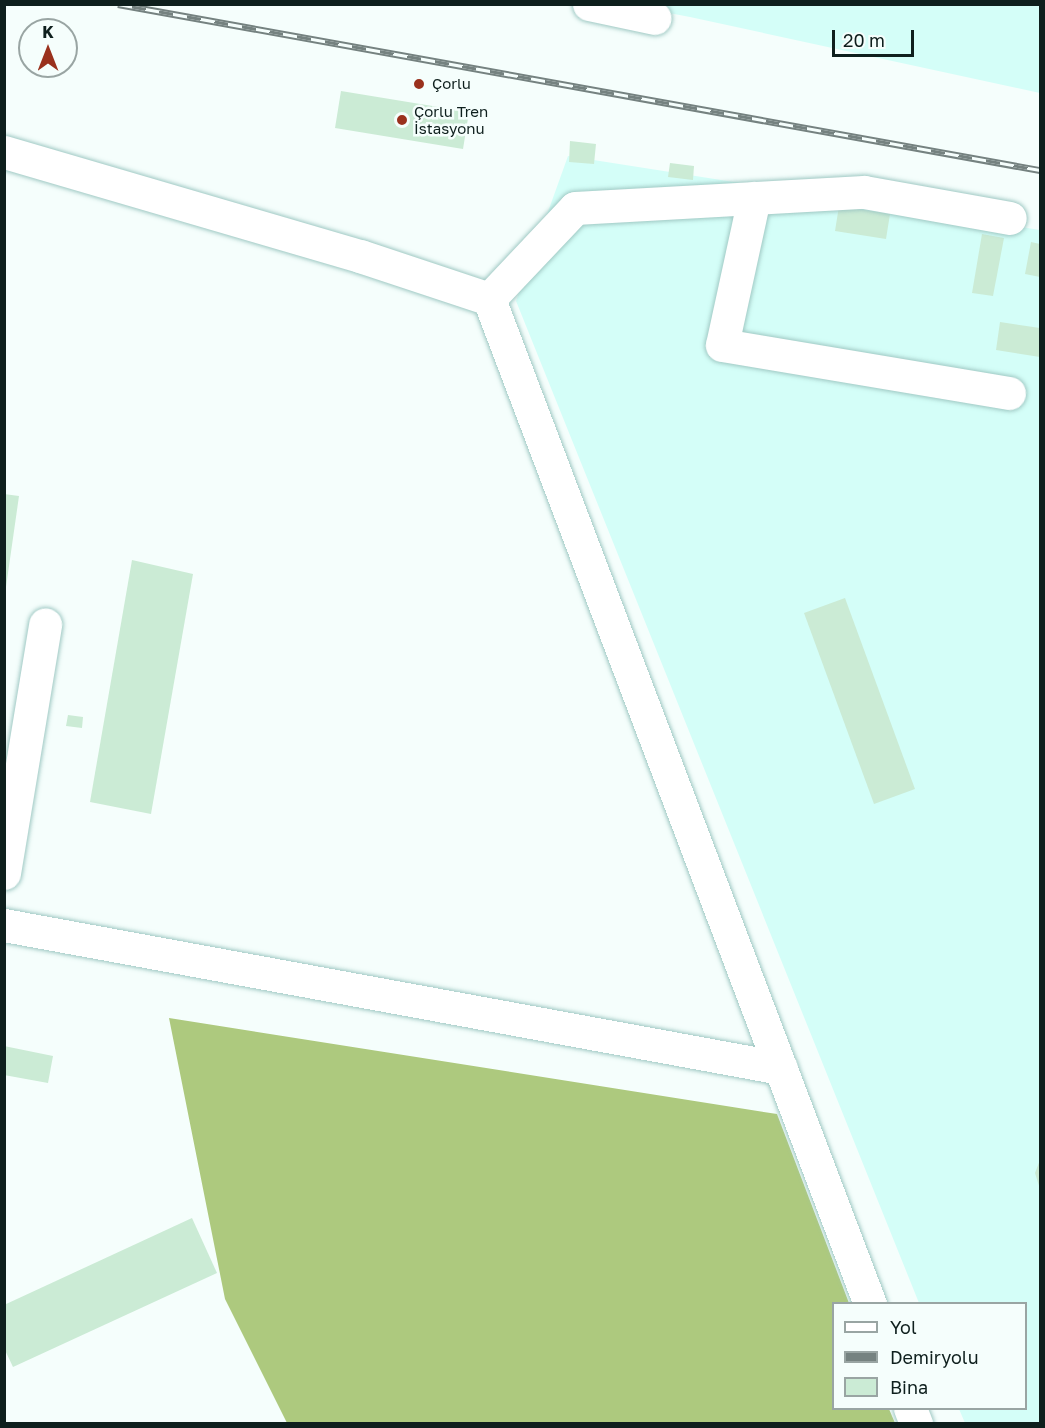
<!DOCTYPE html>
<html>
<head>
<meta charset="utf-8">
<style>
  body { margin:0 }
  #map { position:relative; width:1045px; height:1428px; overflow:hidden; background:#f5fefc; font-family:"Golos Text",sans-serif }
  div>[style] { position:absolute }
  .built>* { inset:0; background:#d4fef8 }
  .forest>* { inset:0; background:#adc97e }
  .building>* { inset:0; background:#cbebd5 }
  .roads { filter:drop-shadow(0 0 2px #a0c9c4) drop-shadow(0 0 2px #a0c9c4) }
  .minor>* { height:33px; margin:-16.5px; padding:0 16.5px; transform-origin:16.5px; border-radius:16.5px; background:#fff }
  .rail>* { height:7px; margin-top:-3.5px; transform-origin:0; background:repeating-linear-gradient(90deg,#f5fefc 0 14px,#758280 0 28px); box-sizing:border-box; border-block:2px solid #758280 }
  .dots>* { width:16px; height:16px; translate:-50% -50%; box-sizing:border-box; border:3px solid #f5fefc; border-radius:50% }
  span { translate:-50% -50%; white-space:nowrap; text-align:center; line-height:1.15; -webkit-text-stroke:5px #f5fefc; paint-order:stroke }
  .poi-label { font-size:15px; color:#0e1f1d }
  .left { translate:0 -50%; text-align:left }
  .frame { position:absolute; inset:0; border:6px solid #0e1f1d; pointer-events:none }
  .legend { position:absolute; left:832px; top:1302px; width:195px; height:108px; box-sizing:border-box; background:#f5fefc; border:2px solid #99a5a3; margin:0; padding:8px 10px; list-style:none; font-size:18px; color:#0e1f1d }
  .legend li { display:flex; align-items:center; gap:12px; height:30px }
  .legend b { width:30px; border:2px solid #99a5a3 }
  .north { position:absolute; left:18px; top:18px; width:60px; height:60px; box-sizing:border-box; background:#f5fefc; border:2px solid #99a5a3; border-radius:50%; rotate:0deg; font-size:16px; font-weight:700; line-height:24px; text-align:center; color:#0e1f1d }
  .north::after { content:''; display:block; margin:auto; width:21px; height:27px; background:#9a311d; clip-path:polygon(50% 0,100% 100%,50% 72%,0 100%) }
  .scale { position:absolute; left:832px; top:30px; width:82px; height:27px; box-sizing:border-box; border:3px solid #0e1f1d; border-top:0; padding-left:8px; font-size:18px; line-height:21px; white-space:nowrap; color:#0e1f1d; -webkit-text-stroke:4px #f5fefc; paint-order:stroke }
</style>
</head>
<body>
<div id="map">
  <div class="built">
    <div style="clip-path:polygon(627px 5px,1040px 5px,1040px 93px,690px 17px)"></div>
    <div style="clip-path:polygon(568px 156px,1040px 230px,1040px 1423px,965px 1423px,959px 1409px,1026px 1408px,1026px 1304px,919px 1303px,516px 301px)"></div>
  </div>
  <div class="forest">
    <div style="clip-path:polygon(169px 1018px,777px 1114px,849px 1303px,834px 1304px,834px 1408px,889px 1409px,895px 1423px,287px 1423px,225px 1299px)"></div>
  </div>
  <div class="building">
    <div style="clip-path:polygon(341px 91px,469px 112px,463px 149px,335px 128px)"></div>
    <div style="clip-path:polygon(570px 141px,596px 144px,594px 164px,569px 162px)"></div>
    <div style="clip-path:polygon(670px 163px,694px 166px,693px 180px,668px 177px)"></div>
    <div style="clip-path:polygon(839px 206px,890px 214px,886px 239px,835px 231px)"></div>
    <div style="clip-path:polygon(982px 234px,1004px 238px,993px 296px,972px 293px)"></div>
    <div style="clip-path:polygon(1031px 242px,1040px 244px,1040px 277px,1025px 274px)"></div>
    <div style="clip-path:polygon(1000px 322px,1040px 328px,1040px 357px,996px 350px)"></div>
    <div style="clip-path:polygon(4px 494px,19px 496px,6px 587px,4px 587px)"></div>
    <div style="clip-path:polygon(132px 560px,193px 574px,151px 814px,90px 802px)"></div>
    <div style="clip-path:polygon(845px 598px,915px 789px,874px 804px,804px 613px)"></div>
    <div style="clip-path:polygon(68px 715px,83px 717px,82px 728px,66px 726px)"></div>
    <div style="clip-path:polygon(4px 1046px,53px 1056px,48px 1083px,4px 1075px)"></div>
    <div style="clip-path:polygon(1040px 1160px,1040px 1189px,1035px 1173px)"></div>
    <div style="clip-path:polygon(192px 1218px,217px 1273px,13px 1367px,4px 1348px,4px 1305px)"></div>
  </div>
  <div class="roads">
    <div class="minor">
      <div style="left:589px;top:4px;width:67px;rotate:12deg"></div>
      <div style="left:4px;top:152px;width:371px;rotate:16.3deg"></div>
      <div style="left:360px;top:256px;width:136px;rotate:18.4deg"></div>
      <div style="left:489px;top:299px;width:125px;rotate:-46.6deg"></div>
      <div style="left:575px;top:208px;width:289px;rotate:-3.2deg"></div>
      <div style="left:864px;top:192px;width:148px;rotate:10.1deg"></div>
      <div style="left:754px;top:198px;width:150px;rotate:102.3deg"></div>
      <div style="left:722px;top:345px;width:291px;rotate:9.5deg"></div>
      <div style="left:489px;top:299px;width:1075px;rotate:69.24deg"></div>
      <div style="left:4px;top:873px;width:252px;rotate:-80.6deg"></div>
      <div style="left:4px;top:925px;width:790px;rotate:10.43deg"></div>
      <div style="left:910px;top:1408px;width:17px;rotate:69deg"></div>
    </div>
  </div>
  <div class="rail">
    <div style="left:118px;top:4px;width:937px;rotate:10.21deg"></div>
  </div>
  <div class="dots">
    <div style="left:419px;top:84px;background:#9a311d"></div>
    <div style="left:402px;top:120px;background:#9a311d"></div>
  </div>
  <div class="poi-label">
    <span class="left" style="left:432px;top:84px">Çorlu</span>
    <span class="left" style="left:414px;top:120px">Çorlu Tren<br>İstasyonu</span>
  </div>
  <div class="frame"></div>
  <ul class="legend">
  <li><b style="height:8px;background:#fff"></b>Yol</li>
  <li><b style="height:8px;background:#758280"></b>Demiryolu</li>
  <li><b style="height:16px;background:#cbebd5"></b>Bina</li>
  </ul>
  <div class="north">K</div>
  <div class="scale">20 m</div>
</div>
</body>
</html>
